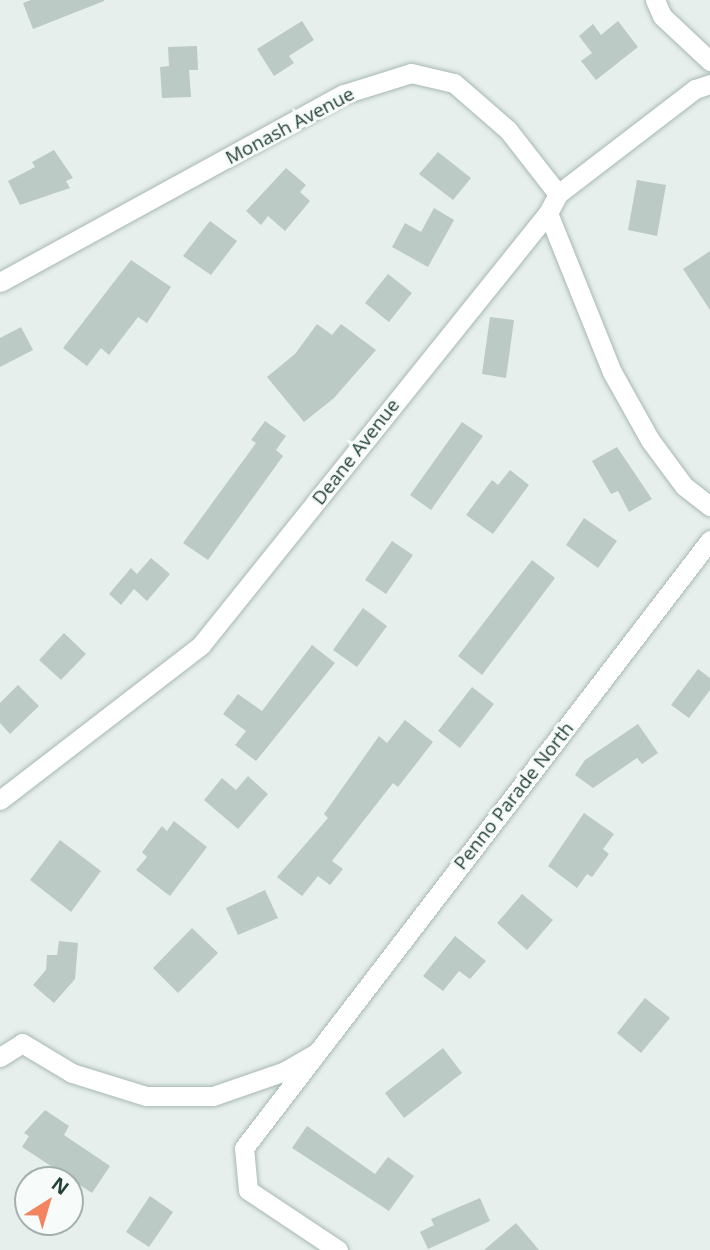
<!DOCTYPE html>
<html>
<head>
<meta charset="utf-8">
<style>
  body { margin:0 }
  #map { position:relative; width:710px; height:1250px; overflow:hidden; background:#e6efeb; font-family:"Open Sans",sans-serif }
  div>[style] { position:absolute }
  .building>* { inset:0; background:#bbcac4 }
  .roads { filter:drop-shadow(0 0 2px #a8b8b2) drop-shadow(0 0 2px #a8b8b2) }
  .minor>* { height:19px; margin:-9.5px; padding:0 9.5px; transform-origin:9.5px; border-radius:9.5px; background:#fff }
  span { translate:-50% -50%; white-space:nowrap; text-align:center; line-height:1.15; -webkit-text-stroke:6px #f7fbf9; paint-order:stroke }
  .street-label { font-size:19px; color:#24423a }
  .north { position:absolute; left:14px; top:1166px; width:70px; height:70px; box-sizing:border-box; background:#f7fbf9; border:2px solid #a3b1ad; border-radius:50%; rotate:37deg; font-size:19px; font-weight:700; line-height:28px; text-align:center; color:#24423a }
  .north::after { content:''; display:block; margin:auto; width:24px; height:32px; background:#f4845f; clip-path:polygon(50% 0,100% 100%,50% 72%,0 100%) }
</style>
</head>
<body>
<div id="map">
  <div class="building">
    <div style="clip-path:polygon(31px 0,104px 0,104px 1px,33px 29px,23px 3px)"></div>
    <div style="clip-path:polygon(302px 21px,314px 40px,289px 56px,294px 63px,274px 76px,257px 49px)"></div>
    <div style="clip-path:polygon(618px 21px,638px 47px,596px 80px,581px 61px,592px 53px,579px 36px,593px 24px,601px 35px)"></div>
    <div style="clip-path:polygon(197px 46px,198px 70px,189px 70px,191px 97px,162px 98px,160px 67px,169px 66px,168px 47px)"></div>
    <div style="clip-path:polygon(54px 150px,73px 178px,66px 181px,70px 188px,20px 205px,8px 181px,35px 167px,32px 162px)"></div>
    <div style="clip-path:polygon(438px 152px,471px 178px,453px 200px,419px 174px)"></div>
    <div style="clip-path:polygon(286px 168px,306px 185px,300px 192px,310px 201px,285px 231px,268px 216px,261px 225px,246px 211px)"></div>
    <div style="clip-path:polygon(637px 180px,666px 185px,657px 236px,628px 230px)"></div>
    <div style="clip-path:polygon(434px 208px,454px 220px,428px 267px,392px 247px,405px 223px,421px 232px)"></div>
    <div style="clip-path:polygon(210px 221px,237px 241px,211px 275px,183px 256px)"></div>
    <div style="clip-path:polygon(710px 251px,710px 310px,683px 269px)"></div>
    <div style="clip-path:polygon(131px 260px,171px 287px,147px 323px,138px 317px,109px 355px,101px 348px,87px 366px,63px 348px)"></div>
    <div style="clip-path:polygon(388px 274px,412px 293px,389px 322px,365px 303px)"></div>
    <div style="clip-path:polygon(490px 317px,514px 320px,506px 378px,482px 374px)"></div>
    <div style="clip-path:polygon(317px 324px,332px 335px,341px 324px,376px 350px,334px 398px,304px 422px,267px 377px,295px 354px)"></div>
    <div style="clip-path:polygon(21px 327px,33px 350px,0 367px,0 338px)"></div>
    <div style="clip-path:polygon(265px 421px,286px 436px,276px 450px,283px 456px,208px 560px,183px 543px,256px 443px,251px 440px)"></div>
    <div style="clip-path:polygon(462px 422px,483px 436px,431px 510px,410px 495px)"></div>
    <div style="clip-path:polygon(617px 447px,652px 499px,629px 512px,618px 491px,611px 494px,592px 461px)"></div>
    <div style="clip-path:polygon(510px 470px,529px 485px,493px 534px,466px 515px,492px 480px,498px 485px)"></div>
    <div style="clip-path:polygon(584px 518px,617px 541px,598px 568px,566px 545px)"></div>
    <div style="clip-path:polygon(392px 541px,413px 555px,386px 594px,365px 580px)"></div>
    <div style="clip-path:polygon(151px 558px,170px 574px,147px 601px,134px 589px,121px 605px,109px 594px,131px 568px,137px 574px)"></div>
    <div style="clip-path:polygon(532px 560px,555px 578px,482px 675px,458px 656px)"></div>
    <div style="clip-path:polygon(363px 608px,387px 626px,357px 667px,333px 650px)"></div>
    <div style="clip-path:polygon(64px 633px,86px 654px,61px 680px,39px 660px)"></div>
    <div style="clip-path:polygon(312px 645px,335px 663px,256px 761px,235px 745px,246px 731px,223px 714px,238px 694px,262px 711px)"></div>
    <div style="clip-path:polygon(698px 669px,710px 678px,710px 690px,689px 718px,671px 705px)"></div>
    <div style="clip-path:polygon(18px 685px,39px 706px,10px 734px,0 723px,0 703px)"></div>
    <div style="clip-path:polygon(472px 687px,494px 704px,460px 748px,438px 731px)"></div>
    <div style="clip-path:polygon(405px 720px,433px 742px,398px 787px,393px 783px,332px 861px,343px 869px,330px 885px,318px 876px,302px 896px,277px 877px,328px 818px,324px 814px,379px 736px,387px 743px)"></div>
    <div style="clip-path:polygon(638px 724px,658px 753px,642px 764px,637px 758px,593px 788px,575px 775px,585px 760px)"></div>
    <div style="clip-path:polygon(248px 776px,268px 794px,238px 829px,204px 800px,222px 778px,236px 790px)"></div>
    <div style="clip-path:polygon(584px 813px,614px 834px,603px 849px,609px 854px,592px 877px,587px 874px,577px 888px,548px 866px)"></div>
    <div style="clip-path:polygon(174px 821px,207px 847px,170px 896px,136px 870px,147px 857px,142px 852px,162px 826px,167px 831px)"></div>
    <div style="clip-path:polygon(60px 840px,101px 871px,71px 912px,30px 880px)"></div>
    <div style="clip-path:polygon(265px 890px,278px 918px,238px 935px,226px 908px)"></div>
    <div style="clip-path:polygon(522px 894px,553px 920px,527px 950px,497px 923px)"></div>
    <div style="clip-path:polygon(192px 928px,218px 953px,178px 993px,153px 968px)"></div>
    <div style="clip-path:polygon(455px 936px,486px 961px,470px 979px,459px 971px,443px 991px,423px 976px)"></div>
    <div style="clip-path:polygon(59px 941px,78px 943px,75px 979px,54px 1003px,33px 985px,46px 970px,47px 955px,57px 955px)"></div>
    <div style="clip-path:polygon(645px 998px,670px 1018px,641px 1053px,617px 1033px)"></div>
    <div style="clip-path:polygon(443px 1048px,462px 1073px,404px 1118px,385px 1093px)"></div>
    <div style="clip-path:polygon(45px 1110px,69px 1126px,64px 1135px,110px 1166px,92px 1193px,22px 1147px,29px 1136px,24px 1133px)"></div>
    <div style="clip-path:polygon(307px 1126px,375px 1174px,388px 1157px,414px 1176px,389px 1211px,292px 1148px)"></div>
    <div style="clip-path:polygon(150px 1196px,173px 1212px,149px 1247px,126px 1232px)"></div>
    <div style="clip-path:polygon(480px 1198px,490px 1221px,428px 1249px,420px 1232px,434px 1225px,431px 1219px)"></div>
    <div style="clip-path:polygon(516px 1223px,539px 1250px,484px 1250px)"></div>
  </div>
  <div class="roads">
    <div class="minor">
      <div style="left:655px;top:0;width:17px;rotate:66deg"></div>
      <div style="left:662px;top:16px;width:66px;rotate:43.2deg"></div>
      <div style="left:548px;top:213px;width:171px;rotate:68.1deg"></div>
      <div style="left:612px;top:372px;width:78px;rotate:60.8deg"></div>
      <div style="left:650px;top:440px;width:57px;rotate:53.5deg"></div>
      <div style="left:684px;top:486px;width:33px;rotate:38deg"></div>
      <div style="left:0;top:282px;width:392px;rotate:-28.7deg"></div>
      <div style="left:344px;top:94px;width:70px;rotate:-17.4deg"></div>
      <div style="left:411px;top:73px;width:44px;rotate:13.1deg"></div>
      <div style="left:454px;top:83px;width:72px;rotate:41deg"></div>
      <div style="left:508px;top:130px;width:81px;rotate:52deg"></div>
      <div style="left:0;top:800px;width:254px;rotate:-37.6deg"></div>
      <div style="left:201px;top:645px;width:554px;rotate:-51.23deg"></div>
      <div style="left:548px;top:213px;width:21px;rotate:-62deg"></div>
      <div style="left:558px;top:194px;width:173px;rotate:-37.5deg"></div>
      <div style="left:695px;top:89px;width:16px;rotate:-18deg"></div>
      <div style="left:0;top:1057px;width:26px;rotate:-32deg"></div>
      <div style="left:22px;top:1043px;width:58px;rotate:31deg"></div>
      <div style="left:72px;top:1073px;width:77px;rotate:17.3deg"></div>
      <div style="left:146px;top:1096px;width:67px"></div>
      <div style="left:213px;top:1096px;width:76px;rotate:-19.1deg"></div>
      <div style="left:285px;top:1071px;width:34px;rotate:-30deg"></div>
      <div style="left:338px;top:1250px;width:108px;rotate:-146.3deg"></div>
      <div style="left:248px;top:1190px;width:42px;rotate:-95.4deg"></div>
      <div style="left:244px;top:1148px;width:766px;rotate:-52.53deg"></div>
    </div>
  </div>
  <div class="street-label">
    <span style="left:290px;top:126px;rotate:-28deg">Monash Avenue</span>
    <span style="left:356px;top:452px;rotate:-52deg">Deane Avenue</span>
    <span style="left:514px;top:796px;rotate:-52deg">Penno Parade North</span>
  </div>
  <div class="north">N</div>
</div>
</body>
</html>
